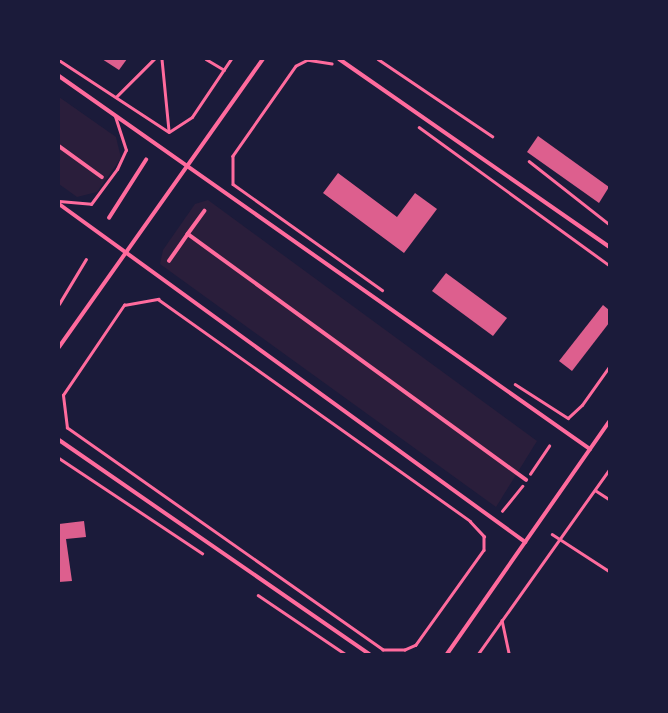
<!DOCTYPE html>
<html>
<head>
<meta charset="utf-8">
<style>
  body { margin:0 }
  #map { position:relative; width:668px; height:713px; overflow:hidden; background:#1b1b3a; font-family:Cabin,sans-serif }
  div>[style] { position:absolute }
  .green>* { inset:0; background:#2a1e3b }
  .building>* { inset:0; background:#dd5f8e }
  .path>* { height:2.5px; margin:-1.25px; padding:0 1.25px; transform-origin:1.25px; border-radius:1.25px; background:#ff6b9d }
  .service>* { height:3px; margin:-1.5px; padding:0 1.5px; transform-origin:1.5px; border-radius:1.5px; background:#ff6b9d }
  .pedestrian>* { height:3.5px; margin:-1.75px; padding:0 1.75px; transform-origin:1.75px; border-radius:1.75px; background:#ff6b9d }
  .minor>* { height:4px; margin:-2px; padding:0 2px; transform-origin:2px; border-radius:2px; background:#ff6b9d }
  span { translate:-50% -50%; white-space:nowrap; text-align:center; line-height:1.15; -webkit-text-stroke:4px #1b1b3a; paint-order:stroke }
  .frame { position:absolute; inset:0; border:60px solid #1b1b3a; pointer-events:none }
</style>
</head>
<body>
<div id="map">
  <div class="green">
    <div style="clip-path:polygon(59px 97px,116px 137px,121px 158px,97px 192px,77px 197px,59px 184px)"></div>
    <div style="clip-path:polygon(208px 200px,537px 441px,496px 507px,160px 264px,163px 250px,195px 204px)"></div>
  </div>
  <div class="building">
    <div style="clip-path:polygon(102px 59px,127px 59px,119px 70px)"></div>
    <div style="clip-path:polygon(538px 136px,609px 187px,599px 203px,527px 152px)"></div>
    <div style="clip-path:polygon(338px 173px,397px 217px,415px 193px,437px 209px,404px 253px,323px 193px)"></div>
    <div style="clip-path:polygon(446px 273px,507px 318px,493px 336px,432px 291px)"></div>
    <div style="clip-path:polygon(603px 305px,609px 310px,609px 323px,572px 371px,559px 361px)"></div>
    <div style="clip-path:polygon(84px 521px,86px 537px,66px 539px,72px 581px,59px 582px,59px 524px)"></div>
  </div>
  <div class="path">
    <div style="left:162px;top:59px;width:72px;rotate:84.4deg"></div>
    <div style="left:206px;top:59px;width:21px;rotate:31deg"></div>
    <div style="left:378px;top:59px;width:138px;rotate:34deg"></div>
    <div style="left:59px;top:60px;width:131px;rotate:33.2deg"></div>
    <div style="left:332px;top:64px;width:24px;rotate:-171deg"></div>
    <div style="left:308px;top:60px;width:13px;rotate:153deg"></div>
    <div style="left:296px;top:66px;width:110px;rotate:125deg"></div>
    <div style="left:233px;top:156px;width:28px;rotate:90deg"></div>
    <div style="left:233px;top:184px;width:183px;rotate:35.4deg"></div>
    <div style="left:116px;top:97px;width:54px;rotate:-45deg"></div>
    <div style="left:419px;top:127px;width:235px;rotate:36deg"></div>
    <div style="left:169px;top:132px;width:27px;rotate:-33deg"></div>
    <div style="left:192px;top:117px;width:70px;rotate:-56.1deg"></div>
    <div style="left:529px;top:161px;width:102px;rotate:38.2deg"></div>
    <div style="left:158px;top:299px;width:383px;rotate:35.4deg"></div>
    <div style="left:470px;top:521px;width:21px;rotate:47deg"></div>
    <div style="left:484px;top:536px;width:14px;rotate:90deg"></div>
    <div style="left:484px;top:550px;width:117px;rotate:125.6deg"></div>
    <div style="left:416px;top:645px;width:12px;rotate:156deg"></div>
    <div style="left:405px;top:650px;width:22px;rotate:180deg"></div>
    <div style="left:383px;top:650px;width:386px;rotate:-144.9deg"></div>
    <div style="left:67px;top:428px;width:33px;rotate:-97deg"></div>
    <div style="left:63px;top:395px;width:109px;rotate:-55.9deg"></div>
    <div style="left:124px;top:305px;width:35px;rotate:-10deg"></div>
    <div style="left:59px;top:304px;width:52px;rotate:-59deg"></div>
    <div style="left:515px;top:384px;width:63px;rotate:32.7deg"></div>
    <div style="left:568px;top:418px;width:19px;rotate:-43deg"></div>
    <div style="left:582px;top:405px;width:47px;rotate:-54.6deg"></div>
    <div style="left:59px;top:458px;width:172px;rotate:33.6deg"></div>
    <div style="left:530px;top:474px;width:34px;rotate:-56deg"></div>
    <div style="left:595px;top:490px;width:17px;rotate:33deg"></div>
    <div style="left:502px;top:511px;width:32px;rotate:-51deg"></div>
    <div style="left:552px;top:534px;width:68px;rotate:33deg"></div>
    <div style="left:258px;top:595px;width:105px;rotate:34.1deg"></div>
    <div style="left:502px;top:620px;width:35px;rotate:78deg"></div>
    <div style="left:478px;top:654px;width:226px;rotate:-54.6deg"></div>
  </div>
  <div class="service">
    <div style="left:59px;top:201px;width:32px;rotate:5deg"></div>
    <div style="left:91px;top:204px;width:44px;rotate:-53.4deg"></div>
    <div style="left:117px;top:169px;width:21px;rotate:-65deg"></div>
    <div style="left:126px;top:150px;width:36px;rotate:-108deg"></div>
  </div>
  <div class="pedestrian">
    <div style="left:59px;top:146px;width:53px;rotate:35.8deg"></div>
    <div style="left:205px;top:211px;width:29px;rotate:126deg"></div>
    <div style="left:188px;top:234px;width:418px;rotate:36deg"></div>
    <div style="left:109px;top:218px;width:69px;rotate:-57.5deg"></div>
    <div style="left:169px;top:261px;width:33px;rotate:-55deg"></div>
  </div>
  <div class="minor">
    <div style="left:339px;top:59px;width:329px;rotate:34.8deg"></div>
    <div style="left:59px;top:76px;width:649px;rotate:35.09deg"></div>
    <div style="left:59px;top:204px;width:576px;rotate:35.95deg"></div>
    <div style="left:59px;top:347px;width:353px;rotate:-54.7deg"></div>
    <div style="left:59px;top:440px;width:377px;rotate:34.6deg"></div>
    <div style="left:447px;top:654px;width:283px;rotate:-55.1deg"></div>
  </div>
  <div class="frame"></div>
</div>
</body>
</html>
